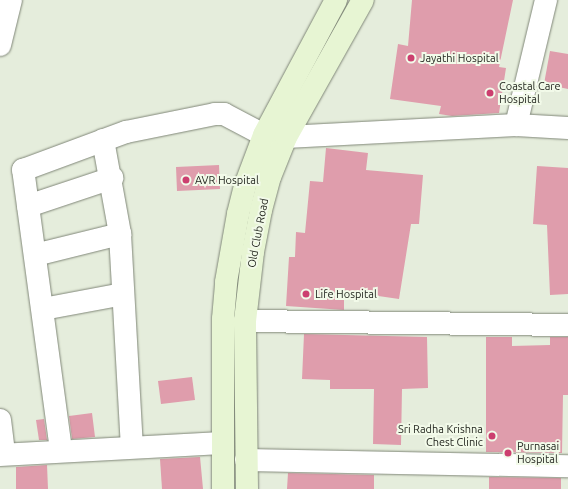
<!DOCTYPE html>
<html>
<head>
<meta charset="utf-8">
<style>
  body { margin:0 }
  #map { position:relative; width:568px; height:489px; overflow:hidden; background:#e5eddc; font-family:Ubuntu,sans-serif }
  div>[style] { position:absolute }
  .building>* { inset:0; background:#df9dac }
  .roads { filter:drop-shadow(0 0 1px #808778) drop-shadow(0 0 1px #808778) }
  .street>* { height:22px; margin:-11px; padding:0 11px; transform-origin:11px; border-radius:11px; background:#fff }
  .secondary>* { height:22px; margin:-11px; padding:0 11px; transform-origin:11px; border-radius:11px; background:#e7f5d3 }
  .dots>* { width:11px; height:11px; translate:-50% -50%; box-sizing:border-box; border:2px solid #f2fae9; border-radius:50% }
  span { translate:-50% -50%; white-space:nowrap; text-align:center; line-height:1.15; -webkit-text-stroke:4px #f2fae9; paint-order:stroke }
  .poi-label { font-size:11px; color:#242720 }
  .left { translate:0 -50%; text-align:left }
  .right { translate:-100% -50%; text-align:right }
  .street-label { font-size:11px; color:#242720 }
</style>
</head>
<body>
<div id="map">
  <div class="building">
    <div style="clip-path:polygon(412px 0,513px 0,499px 67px,506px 68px,499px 113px,452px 116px,439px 114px,441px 106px,390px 99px,398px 44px,408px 46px)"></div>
    <div style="clip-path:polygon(550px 51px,568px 54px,568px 89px,544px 84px)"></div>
    <div style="clip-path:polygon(326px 148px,368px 153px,366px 170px,423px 175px,419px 224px,411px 224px,399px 299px,344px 291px,344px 310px,286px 306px,289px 257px,295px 257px,296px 232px,305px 233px,310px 181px,323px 182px)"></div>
    <div style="clip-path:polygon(219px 165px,220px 189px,177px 191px,176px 167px)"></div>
    <div style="clip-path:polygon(537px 166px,568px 168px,568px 294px,550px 295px,547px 225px,533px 224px)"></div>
    <div style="clip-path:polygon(304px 334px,427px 337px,428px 388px,402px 389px,401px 445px,373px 444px,374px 389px,330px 389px,330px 380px,302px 379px)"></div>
    <div style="clip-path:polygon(486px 337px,512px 337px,512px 346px,550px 345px,550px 337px,568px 337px,568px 395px,563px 395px,562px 453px,486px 452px)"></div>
    <div style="clip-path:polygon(192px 377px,195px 400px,161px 404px,158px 381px)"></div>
    <div style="clip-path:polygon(92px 413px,95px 437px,72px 439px,69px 416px)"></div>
    <div style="clip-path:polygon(44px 419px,47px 440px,39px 440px,36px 420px)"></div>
    <div style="clip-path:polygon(200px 457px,203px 489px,162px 489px,160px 459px)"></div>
    <div style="clip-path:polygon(47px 465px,48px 489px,16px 489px,16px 467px)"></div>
    <div style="clip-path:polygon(288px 473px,374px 475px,374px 489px,287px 489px)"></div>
    <div style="clip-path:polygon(489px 477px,561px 478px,561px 489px,489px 489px)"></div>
  </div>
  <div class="roads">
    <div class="street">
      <div style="left:0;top:45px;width:46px;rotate:-76.3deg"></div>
      <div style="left:516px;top:125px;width:129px;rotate:-76.5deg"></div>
      <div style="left:286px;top:137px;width:230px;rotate:-3deg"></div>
      <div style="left:516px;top:125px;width:52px;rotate:3.3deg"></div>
      <div style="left:103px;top:140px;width:96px;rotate:79.7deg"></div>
      <div style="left:120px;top:234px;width:213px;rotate:86.8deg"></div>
      <div style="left:28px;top:206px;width:89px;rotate:-18.4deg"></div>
      <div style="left:35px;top:255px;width:88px;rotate:-13.9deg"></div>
      <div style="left:43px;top:309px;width:81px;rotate:-10.6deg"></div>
      <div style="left:245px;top:321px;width:323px;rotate:0.7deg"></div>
      <div style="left:0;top:420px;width:34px;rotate:83deg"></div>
      <div style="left:61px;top:450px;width:283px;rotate:-97.7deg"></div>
      <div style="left:23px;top:170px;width:110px;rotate:-20.3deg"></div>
      <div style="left:126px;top:132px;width:91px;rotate:-11.4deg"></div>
      <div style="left:215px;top:114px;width:9px"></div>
      <div style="left:224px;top:114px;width:45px;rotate:27.7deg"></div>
      <div style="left:0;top:455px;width:222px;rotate:-3.1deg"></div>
      <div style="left:246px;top:460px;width:322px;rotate:1.1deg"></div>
    </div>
    <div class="secondary">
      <div style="left:223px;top:489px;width:170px;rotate:-90deg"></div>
      <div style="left:223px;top:319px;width:37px;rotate:-85deg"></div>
      <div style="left:226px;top:282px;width:69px;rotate:-80deg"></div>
      <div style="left:238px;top:214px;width:32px;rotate:-76deg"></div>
      <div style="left:246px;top:183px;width:51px;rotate:-69.4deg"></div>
      <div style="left:264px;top:135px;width:153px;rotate:-61.9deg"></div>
      <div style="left:247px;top:489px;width:168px;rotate:-90.7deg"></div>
      <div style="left:245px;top:321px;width:69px;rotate:-83.4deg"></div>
      <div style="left:253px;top:252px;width:43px;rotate:-79.2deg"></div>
      <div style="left:261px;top:210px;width:34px;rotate:-75deg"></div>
      <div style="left:270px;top:177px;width:43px;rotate:-68.2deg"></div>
      <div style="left:286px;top:137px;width:157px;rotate:-60.7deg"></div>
    </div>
  </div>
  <div class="dots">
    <div style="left:411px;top:58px;background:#cc3f6f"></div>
    <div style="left:490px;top:93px;background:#cc3f6f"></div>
    <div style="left:186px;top:180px;background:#cc3f6f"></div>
    <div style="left:306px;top:294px;background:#cc3f6f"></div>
    <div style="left:492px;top:436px;background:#cc3f6f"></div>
    <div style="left:508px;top:453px;background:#cc3f6f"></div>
  </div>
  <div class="poi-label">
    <span class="left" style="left:420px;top:58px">Jayathi Hospital</span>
    <span class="left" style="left:499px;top:93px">Coastal Care<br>Hospital</span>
    <span class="left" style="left:195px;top:180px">AVR Hospital</span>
    <span class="left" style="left:315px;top:294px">Life Hospital</span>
    <span class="right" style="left:483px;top:436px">Sri Radha Krishna<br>Chest Clinic</span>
    <span class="left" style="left:517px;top:453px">Purnasai<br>Hospital</span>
  </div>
  <div class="street-label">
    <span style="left:258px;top:233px;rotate:-79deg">Old Club Road</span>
  </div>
</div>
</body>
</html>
